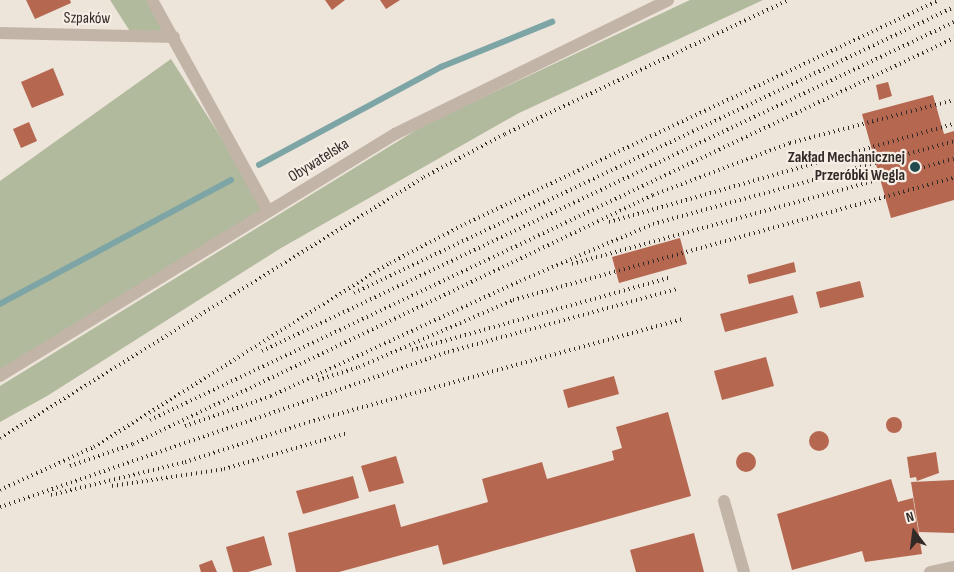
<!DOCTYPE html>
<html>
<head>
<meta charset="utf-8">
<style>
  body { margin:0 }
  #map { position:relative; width:954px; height:572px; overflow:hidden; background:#ede4da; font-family:"Sofia Sans Condensed",sans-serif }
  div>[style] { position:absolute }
  .green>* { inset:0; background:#b1ba9c }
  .stream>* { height:5.5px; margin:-2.75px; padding:0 2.75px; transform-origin:2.75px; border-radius:2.75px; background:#7da5a6 }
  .building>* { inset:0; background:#b56750 }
  .round { border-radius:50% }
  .minor>* { height:12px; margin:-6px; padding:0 6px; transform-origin:6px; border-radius:6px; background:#c3b4a8 }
  .rail>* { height:4px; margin-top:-2px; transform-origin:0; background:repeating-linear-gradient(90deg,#312a27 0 1px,transparent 0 5px) }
  .dots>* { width:14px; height:14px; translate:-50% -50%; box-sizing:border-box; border:2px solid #f6eee5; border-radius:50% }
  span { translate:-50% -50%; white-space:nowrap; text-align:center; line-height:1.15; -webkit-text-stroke:4.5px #f6eee5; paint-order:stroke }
  .street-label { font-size:16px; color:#312a27 }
  .poi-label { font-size:16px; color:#312a27; font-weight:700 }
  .right { translate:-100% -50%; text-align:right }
  .north { position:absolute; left:889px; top:507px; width:50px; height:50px; -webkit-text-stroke:4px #f6eee5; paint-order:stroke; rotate:345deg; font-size:14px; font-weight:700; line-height:20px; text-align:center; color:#312a27 }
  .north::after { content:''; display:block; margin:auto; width:18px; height:22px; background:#312a27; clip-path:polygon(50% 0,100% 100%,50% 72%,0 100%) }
</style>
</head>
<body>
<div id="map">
  <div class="green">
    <div style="clip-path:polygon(110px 0,152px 0,174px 37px,133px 36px)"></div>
    <div style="clip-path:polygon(690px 0,763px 0,519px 113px,281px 248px,47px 396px,0 422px,0 386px,426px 124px)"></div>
    <div style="clip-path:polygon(171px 59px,268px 211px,0 376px,0 181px)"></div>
  </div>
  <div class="stream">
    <div style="left:259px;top:165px;width:207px;rotate:-28.3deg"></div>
    <div style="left:441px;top:67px;width:120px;rotate:-22.1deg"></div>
    <div style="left:0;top:304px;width:262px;rotate:-28.2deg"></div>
  </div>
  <div class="building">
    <div style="clip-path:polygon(26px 0,70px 0,71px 3px,35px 19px)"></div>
    <div style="clip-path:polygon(325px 0,345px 0,332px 10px)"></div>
    <div style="clip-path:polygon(380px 0,400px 0,386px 9px)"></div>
    <div style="clip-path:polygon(53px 68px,64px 95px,32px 108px,21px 82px)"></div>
    <div style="clip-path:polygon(888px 82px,892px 96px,879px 100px,876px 85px)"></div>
    <div style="clip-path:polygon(933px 95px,944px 134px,954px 131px,954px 200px,891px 218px,862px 114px)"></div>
    <div style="clip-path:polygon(29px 122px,37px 141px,21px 148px,13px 129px)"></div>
    <div style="clip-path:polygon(680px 238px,687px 264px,619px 283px,612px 257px)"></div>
    <div style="clip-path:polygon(794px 262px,796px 272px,749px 284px,747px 275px)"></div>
    <div style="clip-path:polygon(860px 281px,864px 297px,820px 308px,816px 292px)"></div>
    <div style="clip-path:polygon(793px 295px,798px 313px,725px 332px,720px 314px)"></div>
    <div style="clip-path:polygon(766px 357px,774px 386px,722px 400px,714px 371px)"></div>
    <div style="clip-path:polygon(614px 376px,619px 394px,568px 408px,563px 390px)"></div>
    <div style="clip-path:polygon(668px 412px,691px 496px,443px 565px,438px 545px,339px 572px,296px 572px,288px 533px,395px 504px,401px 527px,488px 502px,482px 479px,542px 462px,547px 479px,614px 460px,612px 451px,622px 448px,616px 427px)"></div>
    <div class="round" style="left:886px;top:417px;width:16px;height:16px"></div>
    <div class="round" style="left:809px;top:431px;width:20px;height:20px"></div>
    <div class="round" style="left:736px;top:452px;width:20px;height:20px"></div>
    <div style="clip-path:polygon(936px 452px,939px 473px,917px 481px,916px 477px,910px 478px,907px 457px)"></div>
    <div style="clip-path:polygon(396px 456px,404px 483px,369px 492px,361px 466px)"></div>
    <div style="clip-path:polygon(353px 476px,359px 498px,303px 514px,296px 491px)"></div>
    <div style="clip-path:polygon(891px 479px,898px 502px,913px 498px,922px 554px,865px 562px,862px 551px,792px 570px,777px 514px)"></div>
    <div style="clip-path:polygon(954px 480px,954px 533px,919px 532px,911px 482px)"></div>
    <div style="clip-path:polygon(694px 533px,704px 572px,636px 572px,630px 550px)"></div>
    <div style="clip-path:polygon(264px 536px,272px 565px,248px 572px,233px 572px,226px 547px)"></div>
    <div style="clip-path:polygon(212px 560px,217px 572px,201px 572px,199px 565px)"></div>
  </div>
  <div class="minor">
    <div style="left:152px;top:0;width:241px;rotate:61.2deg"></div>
    <div style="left:0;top:33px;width:174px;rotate:1.3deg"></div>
    <div style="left:0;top:376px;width:463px;rotate:-31.5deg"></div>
    <div style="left:395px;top:134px;width:304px;rotate:-26.1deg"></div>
    <div style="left:724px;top:501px;width:74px;rotate:74.3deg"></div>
    <div style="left:930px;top:572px;width:25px;rotate:-12deg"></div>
  </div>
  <div class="rail">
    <div style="left:609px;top:222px;width:359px;rotate:-15.9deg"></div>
    <div style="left:572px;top:264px;width:396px;rotate:-15.4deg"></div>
    <div style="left:354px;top:293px;width:665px;rotate:-25.49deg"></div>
    <div style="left:412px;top:350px;width:269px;rotate:-15.7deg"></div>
    <div style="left:262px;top:351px;width:766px;rotate:-25.43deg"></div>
    <div style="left:318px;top:380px;width:43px;rotate:-17.6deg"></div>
    <div style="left:359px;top:367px;width:168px;rotate:-23.5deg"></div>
    <div style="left:513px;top:300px;width:458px;rotate:-15.5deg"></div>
    <div style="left:150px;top:420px;width:890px;rotate:-25.41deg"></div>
    <div style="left:185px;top:426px;width:91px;rotate:-19.2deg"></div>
    <div style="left:271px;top:396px;width:274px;rotate:-24.8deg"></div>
    <div style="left:520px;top:281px;width:145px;rotate:-23.2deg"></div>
    <div style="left:653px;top:224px;width:312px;rotate:-15.4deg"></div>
    <div style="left:0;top:438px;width:498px;rotate:-31.6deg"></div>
    <div style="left:424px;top:177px;width:92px;rotate:-28deg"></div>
    <div style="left:505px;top:134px;width:313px;rotate:-25.3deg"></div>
    <div style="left:70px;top:466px;width:67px;rotate:-19.2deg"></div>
    <div style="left:133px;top:444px;width:577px;rotate:-25.59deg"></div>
    <div style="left:653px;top:195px;width:147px;rotate:-20.8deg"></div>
    <div style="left:790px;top:143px;width:170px;rotate:-14.7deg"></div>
    <div style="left:112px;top:486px;width:113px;rotate:-8.6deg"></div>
    <div style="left:224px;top:469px;width:128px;rotate:-16.3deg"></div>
    <div style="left:0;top:490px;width:103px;rotate:-24.6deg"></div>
    <div style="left:94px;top:447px;width:349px;rotate:-31.9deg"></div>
    <div style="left:390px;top:263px;width:85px;rotate:-27.5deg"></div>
    <div style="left:465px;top:224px;width:524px;rotate:-25.29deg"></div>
    <div style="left:51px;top:495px;width:138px;rotate:-13.8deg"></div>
    <div style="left:185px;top:462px;width:130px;rotate:-17.9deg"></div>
    <div style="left:309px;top:422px;width:389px;rotate:-15.4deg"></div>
    <div style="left:0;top:507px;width:474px;rotate:-19.1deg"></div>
    <div style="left:448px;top:352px;width:237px;rotate:-15.4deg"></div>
  </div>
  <div class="dots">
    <div style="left:915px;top:167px;background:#224b4d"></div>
  </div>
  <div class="street-label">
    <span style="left:87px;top:19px;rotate:1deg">Szpaków</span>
    <span style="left:319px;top:161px;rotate:-32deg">Obywatelska</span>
  </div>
  <div class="poi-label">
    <span class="right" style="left:905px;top:167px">Zakład Mechanicznej<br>Przeróbki Wegla</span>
  </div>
  <div class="north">N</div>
</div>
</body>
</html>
